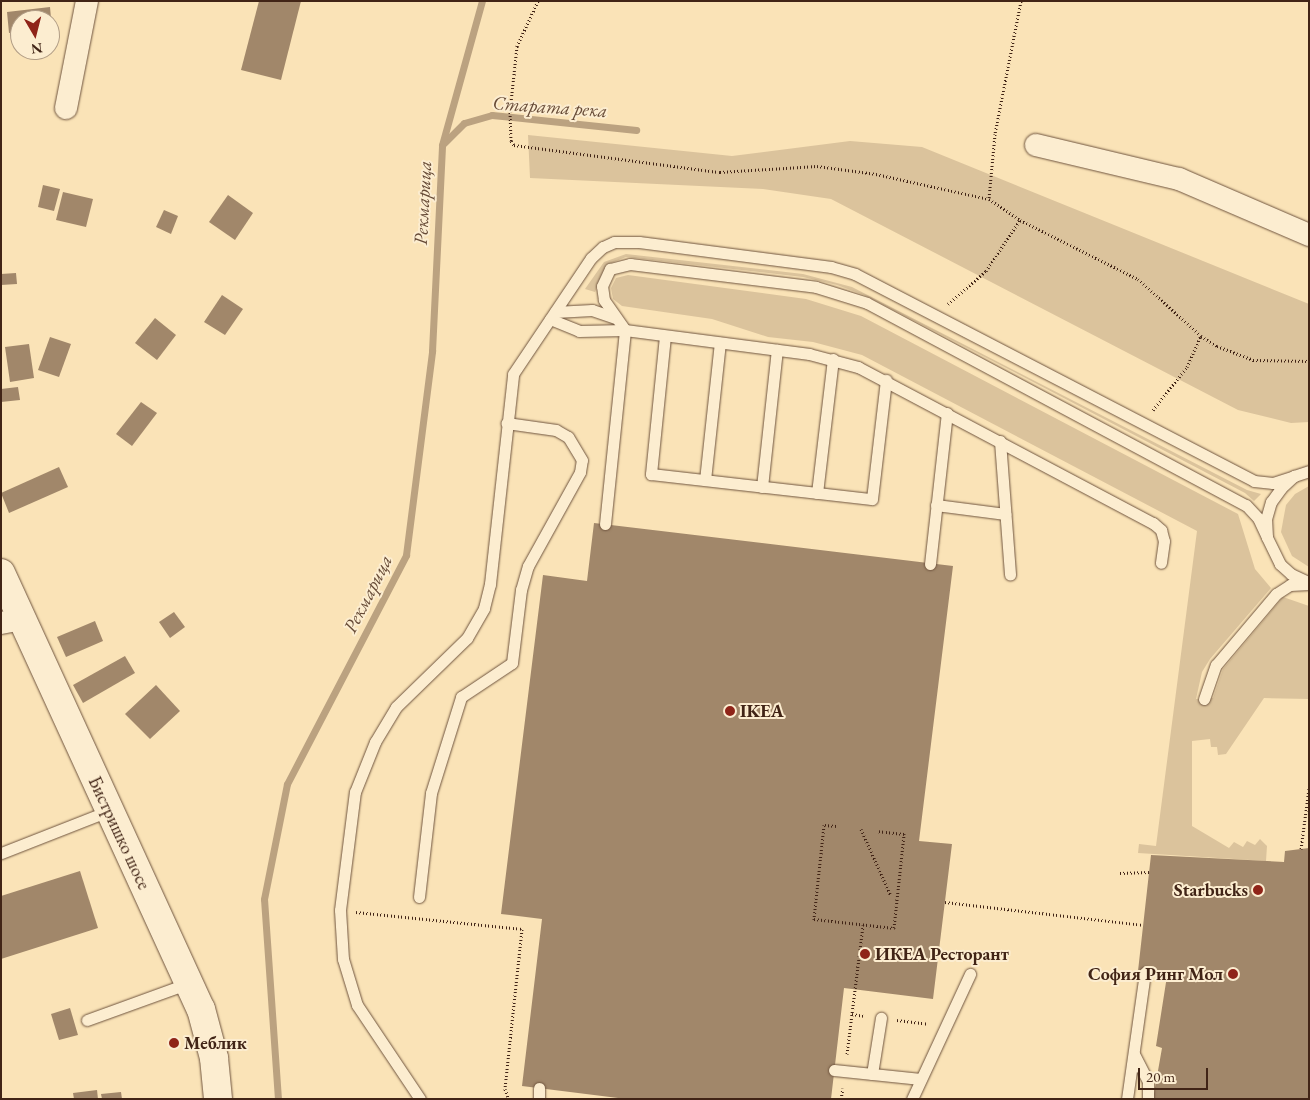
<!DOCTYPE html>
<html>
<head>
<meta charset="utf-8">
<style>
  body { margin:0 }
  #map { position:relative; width:1310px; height:1100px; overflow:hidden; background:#fae3b7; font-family:"EB Garamond",serif }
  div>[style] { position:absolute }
  .green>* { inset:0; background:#dbc39c }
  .stream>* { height:7px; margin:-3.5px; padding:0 3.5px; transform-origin:3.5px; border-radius:3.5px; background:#bba280 }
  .building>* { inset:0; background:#a1876a }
  .path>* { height:3px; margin-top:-1.5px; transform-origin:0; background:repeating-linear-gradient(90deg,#412416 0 1px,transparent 0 3.5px) }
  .roads { filter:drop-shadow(0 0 1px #6f543e) drop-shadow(0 0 1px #6f543e) }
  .service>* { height:11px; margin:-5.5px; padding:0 5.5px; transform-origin:5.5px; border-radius:5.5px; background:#fcedd0 }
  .minor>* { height:22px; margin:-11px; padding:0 11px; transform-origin:11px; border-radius:11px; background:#fcedd0 }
  .tertiary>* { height:28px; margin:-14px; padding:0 14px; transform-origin:14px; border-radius:14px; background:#fcedd0 }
  .dots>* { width:14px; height:14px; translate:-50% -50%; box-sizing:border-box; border:2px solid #fcedd0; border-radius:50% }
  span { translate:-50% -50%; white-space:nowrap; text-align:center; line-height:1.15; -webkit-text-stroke:4px #fcedd0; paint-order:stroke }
  .poi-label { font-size:18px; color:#412416; font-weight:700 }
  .left { translate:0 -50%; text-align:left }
  .right { translate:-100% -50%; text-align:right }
  .street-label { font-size:18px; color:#412416 }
  .water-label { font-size:19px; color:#664a36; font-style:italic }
  .frame { position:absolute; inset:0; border:2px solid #412416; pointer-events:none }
  .north { position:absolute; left:10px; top:10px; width:50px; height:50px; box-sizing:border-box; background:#fcedd0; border:1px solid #b19d86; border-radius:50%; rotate:172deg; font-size:14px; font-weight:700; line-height:20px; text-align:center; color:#412416 }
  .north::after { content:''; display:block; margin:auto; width:18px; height:22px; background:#8f2418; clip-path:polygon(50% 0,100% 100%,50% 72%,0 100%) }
  .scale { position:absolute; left:1138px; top:1068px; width:70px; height:22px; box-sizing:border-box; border:2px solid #412416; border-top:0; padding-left:6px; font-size:15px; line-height:18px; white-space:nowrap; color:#412416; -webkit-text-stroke:4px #fcedd0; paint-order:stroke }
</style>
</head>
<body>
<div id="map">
  <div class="green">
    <div style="clip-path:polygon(528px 135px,732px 156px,850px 141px,922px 147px,1309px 304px,1309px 422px,1291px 423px,1238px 410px,831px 199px,763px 189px,530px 178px)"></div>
    <div style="clip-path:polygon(626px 254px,803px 274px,852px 287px,1247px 490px,1261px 494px,1254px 501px,1245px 493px,1016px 373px,864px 295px,837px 285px,803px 277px,626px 257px,606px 265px,595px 292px,585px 289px,604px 262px)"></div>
    <div style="clip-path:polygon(628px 275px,806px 299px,861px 316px,1238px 514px,1255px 569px,1271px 588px,1210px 659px,1202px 672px,1196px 699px,1213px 698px,1223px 669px,1283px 597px,1309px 606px,1309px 699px,1264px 698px,1226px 754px,1218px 755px,1217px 747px,1211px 747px,1210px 739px,1192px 741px,1192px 826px,1229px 848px,1234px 842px,1243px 847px,1247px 841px,1255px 845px,1260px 839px,1267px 846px,1266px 861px,1138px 853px,1139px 844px,1156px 846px,1197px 531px,862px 355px,813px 342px,768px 337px,712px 319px,622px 306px,613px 299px,611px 288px,616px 278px)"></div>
    <div style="clip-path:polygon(1309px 486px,1309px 567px,1292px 556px,1281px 532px,1286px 505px,1295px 494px)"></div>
  </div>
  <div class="stream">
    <div style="left:444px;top:143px;width:28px;rotate:-45deg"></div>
    <div style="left:464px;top:123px;width:29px;rotate:-16deg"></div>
    <div style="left:492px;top:115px;width:145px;rotate:5.9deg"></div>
    <div style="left:278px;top:1099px;width:200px;rotate:-94deg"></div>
    <div style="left:264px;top:899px;width:117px;rotate:-78.7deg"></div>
    <div style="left:287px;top:784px;width:258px;rotate:-62.5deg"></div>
    <div style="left:406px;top:555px;width:206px;rotate:-82.7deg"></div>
    <div style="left:432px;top:351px;width:206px;rotate:-87.2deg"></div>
    <div style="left:442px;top:145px;width:149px;rotate:-74.5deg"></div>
  </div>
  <div class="building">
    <div style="clip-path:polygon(259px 1px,301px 1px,281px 80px,241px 70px)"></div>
    <div style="clip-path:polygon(50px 7px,52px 29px,50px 20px,20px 20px,20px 32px,9px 33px,7px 12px)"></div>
    <div style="clip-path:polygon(43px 185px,60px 189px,54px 211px,38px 207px)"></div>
    <div style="clip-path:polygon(63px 192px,93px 199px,86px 227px,56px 220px)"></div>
    <div style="clip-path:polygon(228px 195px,253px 213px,235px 240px,209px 222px)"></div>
    <div style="clip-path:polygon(164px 210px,178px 216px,171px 234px,156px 227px)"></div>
    <div style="clip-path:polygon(16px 273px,17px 284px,1px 285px,1px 274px)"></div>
    <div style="clip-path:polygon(222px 295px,243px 309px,225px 335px,204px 322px)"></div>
    <div style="clip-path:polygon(155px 318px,176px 335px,157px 360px,135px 343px)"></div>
    <div style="clip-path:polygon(50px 337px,71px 344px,59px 377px,38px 370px)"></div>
    <div style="clip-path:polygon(29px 344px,34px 378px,10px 382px,5px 347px)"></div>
    <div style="clip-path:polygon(18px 387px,20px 400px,1px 402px,1px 389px)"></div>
    <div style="clip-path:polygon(141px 402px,157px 413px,132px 446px,116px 434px)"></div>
    <div style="clip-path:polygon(59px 467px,68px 487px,9px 513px,1px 493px)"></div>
    <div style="clip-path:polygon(594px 523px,953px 566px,919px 841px,952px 844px,933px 999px,844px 988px,831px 1099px,626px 1099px,522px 1086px,542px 919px,501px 914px,543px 575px,587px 581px)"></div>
    <div style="clip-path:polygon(174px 612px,185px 627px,170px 638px,159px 622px)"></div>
    <div style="clip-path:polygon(95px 621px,103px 641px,66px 657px,57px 637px)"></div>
    <div style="clip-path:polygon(125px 656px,135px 673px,83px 703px,73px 685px)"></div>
    <div style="clip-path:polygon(156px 685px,180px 711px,150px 739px,125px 714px)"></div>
    <div style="clip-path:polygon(1309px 848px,1309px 1099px,1153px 1099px,1162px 1048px,1156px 1046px,1167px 976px,1138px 971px,1151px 855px,1284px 862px,1285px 851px)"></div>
    <div style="clip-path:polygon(80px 871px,98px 928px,1px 959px,1px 896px)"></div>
    <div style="clip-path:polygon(70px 1008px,78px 1035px,59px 1040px,51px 1014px)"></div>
    <div style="clip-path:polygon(97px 1090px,98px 1099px,74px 1099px,73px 1093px)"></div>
    <div style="clip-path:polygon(121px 1092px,122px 1099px,102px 1099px,101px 1094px)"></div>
  </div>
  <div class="path">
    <div style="left:538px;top:1px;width:50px;rotate:115deg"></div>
    <div style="left:517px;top:46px;width:66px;rotate:96.1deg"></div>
    <div style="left:510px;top:112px;width:29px;rotate:88deg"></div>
    <div style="left:511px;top:141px;width:5px;rotate:53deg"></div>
    <div style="left:514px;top:145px;width:208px;rotate:7.5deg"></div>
    <div style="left:720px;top:172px;width:97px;rotate:-3.5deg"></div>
    <div style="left:817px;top:166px;width:60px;rotate:7.7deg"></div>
    <div style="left:876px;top:174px;width:116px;rotate:12.5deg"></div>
    <div style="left:1021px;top:1px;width:136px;rotate:101.1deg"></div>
    <div style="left:995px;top:134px;width:65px;rotate:95.3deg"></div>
    <div style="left:989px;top:199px;width:37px;rotate:34deg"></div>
    <div style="left:1020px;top:220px;width:132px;rotate:26.6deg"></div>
    <div style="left:1138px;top:279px;width:85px;rotate:42.1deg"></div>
    <div style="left:1201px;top:336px;width:19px;rotate:32deg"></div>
    <div style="left:1217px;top:346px;width:39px;rotate:21deg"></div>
    <div style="left:1253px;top:360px;width:56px;rotate:1deg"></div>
    <div style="left:948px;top:304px;width:50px;rotate:-41deg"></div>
    <div style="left:986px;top:271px;width:61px;rotate:-56.3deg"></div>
    <div style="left:1153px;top:410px;width:55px;rotate:-51.7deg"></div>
    <div style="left:1187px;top:367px;width:34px;rotate:-66deg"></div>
    <div style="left:836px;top:826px;width:12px;rotate:-175deg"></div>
    <div style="left:824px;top:825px;width:95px;rotate:96.1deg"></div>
    <div style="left:814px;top:919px;width:81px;rotate:6.4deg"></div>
    <div style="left:894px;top:928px;width:95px;rotate:-83.9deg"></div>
    <div style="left:904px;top:834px;width:28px;rotate:-174deg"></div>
    <div style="left:861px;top:829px;width:73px;rotate:65.9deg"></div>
    <div style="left:1301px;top:849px;width:62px;rotate:-82.5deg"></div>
    <div style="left:1120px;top:873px;width:29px;rotate:-2deg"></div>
    <div style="left:945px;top:902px;width:199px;rotate:6.6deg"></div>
    <div style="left:356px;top:912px;width:167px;rotate:5.8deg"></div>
    <div style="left:522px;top:929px;width:161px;rotate:96.1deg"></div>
    <div style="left:505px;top:1089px;width:11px;rotate:68deg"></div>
    <div style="left:852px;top:1014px;width:12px;rotate:9deg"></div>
    <div style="left:897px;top:1020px;width:31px;rotate:7deg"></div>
    <div style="left:847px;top:1054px;width:130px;rotate:-82.9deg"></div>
    <div style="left:841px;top:1099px;width:11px;rotate:-80deg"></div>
  </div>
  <div class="roads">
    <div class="service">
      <div style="left:555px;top:312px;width:37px;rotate:-3deg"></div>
      <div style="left:592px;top:310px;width:24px;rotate:19deg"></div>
      <div style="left:550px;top:319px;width:31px;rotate:22deg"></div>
      <div style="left:579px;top:331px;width:46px;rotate:-1.2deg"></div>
      <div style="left:625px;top:330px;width:186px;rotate:7.4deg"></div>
      <div style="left:809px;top:354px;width:51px;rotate:14.9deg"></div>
      <div style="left:858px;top:367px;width:334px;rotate:27.9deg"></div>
      <div style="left:1153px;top:523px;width:11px;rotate:41deg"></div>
      <div style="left:1161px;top:530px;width:11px;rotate:75deg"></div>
      <div style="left:1164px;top:541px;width:22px;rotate:98deg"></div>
      <div style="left:665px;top:336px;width:139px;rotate:95.8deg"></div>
      <div style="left:651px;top:474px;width:222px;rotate:6.5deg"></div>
      <div style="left:872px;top:499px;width:120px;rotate:-83.3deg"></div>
      <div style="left:1000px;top:441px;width:134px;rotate:85.7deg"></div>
      <div style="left:705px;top:480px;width:138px;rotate:-83.8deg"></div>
      <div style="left:762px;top:487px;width:138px;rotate:-83.8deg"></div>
      <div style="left:817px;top:493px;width:135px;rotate:-83.2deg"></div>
      <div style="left:936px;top:505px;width:70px;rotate:7.4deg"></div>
      <div style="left:605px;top:524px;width:195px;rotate:-84.1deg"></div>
      <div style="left:625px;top:330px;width:37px;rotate:-125deg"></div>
      <div style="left:604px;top:300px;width:14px;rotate:-98deg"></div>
      <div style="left:602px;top:286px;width:19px;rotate:-65deg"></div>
      <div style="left:610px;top:269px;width:21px;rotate:-14deg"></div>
      <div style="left:630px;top:264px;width:187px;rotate:7deg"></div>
      <div style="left:816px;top:287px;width:53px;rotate:17.4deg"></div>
      <div style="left:867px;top:303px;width:429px;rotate:28.1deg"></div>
      <div style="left:1246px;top:505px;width:18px;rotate:47deg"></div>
      <div style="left:1258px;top:518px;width:21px;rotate:65deg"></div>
      <div style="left:930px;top:564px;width:152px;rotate:-83.6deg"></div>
      <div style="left:1308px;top:582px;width:19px;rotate:-155deg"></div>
      <div style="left:1291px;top:574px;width:15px;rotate:-138deg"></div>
      <div style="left:1280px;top:564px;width:30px;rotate:-116deg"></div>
      <div style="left:1267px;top:537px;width:18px;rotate:-93deg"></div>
      <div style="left:1266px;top:519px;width:18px;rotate:-74deg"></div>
      <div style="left:1271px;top:502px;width:17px;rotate:-54deg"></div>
      <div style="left:1281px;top:488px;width:18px;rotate:-43deg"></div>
      <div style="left:1294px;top:476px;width:16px;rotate:-18deg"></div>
      <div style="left:1204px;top:699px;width:36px;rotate:-71deg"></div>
      <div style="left:1216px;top:665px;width:93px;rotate:-49.8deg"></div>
      <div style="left:1276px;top:594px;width:17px;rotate:-33deg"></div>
      <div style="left:1290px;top:585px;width:19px;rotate:-3deg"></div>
      <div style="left:1px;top:853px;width:115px;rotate:-21.4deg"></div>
      <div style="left:419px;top:897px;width:105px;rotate:-83.4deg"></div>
      <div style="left:431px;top:793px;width:101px;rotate:-72.6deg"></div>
      <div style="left:461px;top:697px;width:61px;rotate:-33.7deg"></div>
      <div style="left:512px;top:663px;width:74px;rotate:-83deg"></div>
      <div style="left:521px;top:590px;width:25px;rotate:-74deg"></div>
      <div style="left:528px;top:566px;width:107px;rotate:-61deg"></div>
      <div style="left:580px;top:472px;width:12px;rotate:-81deg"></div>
      <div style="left:582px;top:460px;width:27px;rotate:-121deg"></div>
      <div style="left:568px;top:437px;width:14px;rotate:-150deg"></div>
      <div style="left:556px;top:430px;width:50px;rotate:-172deg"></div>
      <div style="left:87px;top:1020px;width:109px;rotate:-19.9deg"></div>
      <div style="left:1134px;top:1054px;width:31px;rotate:63deg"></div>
      <div style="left:1148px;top:1082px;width:17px;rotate:90deg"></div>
      <div style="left:834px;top:1070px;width:87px;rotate:5.9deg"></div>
      <div style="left:872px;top:1074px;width:57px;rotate:-80.9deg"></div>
      <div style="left:420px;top:1099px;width:113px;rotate:-123.8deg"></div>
      <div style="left:357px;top:1005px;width:48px;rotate:-106.9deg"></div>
      <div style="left:343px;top:959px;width:49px;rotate:-93.5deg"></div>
      <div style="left:340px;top:910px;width:119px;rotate:-82.8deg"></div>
      <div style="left:355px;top:792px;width:54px;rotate:-68.2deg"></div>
      <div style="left:375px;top:742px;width:41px;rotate:-59deg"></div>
      <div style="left:396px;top:707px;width:99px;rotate:-44.2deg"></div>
      <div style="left:467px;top:638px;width:34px;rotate:-60deg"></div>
      <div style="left:484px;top:608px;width:25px;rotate:-76deg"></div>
      <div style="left:490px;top:584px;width:211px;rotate:-83.7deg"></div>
      <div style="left:513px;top:374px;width:140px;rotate:-56.1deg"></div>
      <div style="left:591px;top:258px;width:16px;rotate:-43deg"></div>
      <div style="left:603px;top:247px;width:12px;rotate:-24deg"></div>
      <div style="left:614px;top:242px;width:25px"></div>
      <div style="left:639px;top:242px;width:194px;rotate:7.4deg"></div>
      <div style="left:831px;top:267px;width:25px;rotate:16deg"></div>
      <div style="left:855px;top:274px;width:449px;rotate:27.4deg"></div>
      <div style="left:1254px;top:481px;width:19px;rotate:6deg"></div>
      <div style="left:1273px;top:483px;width:22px;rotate:-18deg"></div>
      <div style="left:539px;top:1099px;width:11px;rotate:-90deg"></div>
      <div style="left:912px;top:1099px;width:138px;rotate:-65.1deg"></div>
      <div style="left:1127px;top:1099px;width:128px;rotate:-81.9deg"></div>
    </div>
    <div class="minor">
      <div style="left:66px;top:108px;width:109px;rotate:-78.9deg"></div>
      <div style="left:1036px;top:145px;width:147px;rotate:13.4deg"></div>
      <div style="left:1179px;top:179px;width:142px;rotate:23.3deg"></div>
      <div style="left:1px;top:623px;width:20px;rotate:-11deg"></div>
    </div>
    <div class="tertiary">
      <div style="left:1px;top:573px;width:480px;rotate:65.4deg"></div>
      <div style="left:201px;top:1009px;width:51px;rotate:75.1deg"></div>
      <div style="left:214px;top:1058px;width:41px;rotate:84.4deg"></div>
    </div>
  </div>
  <div class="dots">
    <div style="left:730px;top:711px;background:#8f2418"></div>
    <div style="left:1258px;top:890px;background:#8f2418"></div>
    <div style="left:865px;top:954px;background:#8f2418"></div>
    <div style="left:1233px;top:974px;background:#8f2418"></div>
    <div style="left:174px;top:1043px;background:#8f2418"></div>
  </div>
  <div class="poi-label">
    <span class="left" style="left:740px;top:711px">IKEA</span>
    <span class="right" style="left:1248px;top:890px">Starbucks</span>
    <span class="left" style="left:875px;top:954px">ИКЕА Ресторант</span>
    <span class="right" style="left:1223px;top:974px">София Ринг Мол</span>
    <span class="left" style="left:184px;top:1043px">Меблик</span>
  </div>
  <div class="street-label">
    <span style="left:119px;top:833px;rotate:65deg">Бистришко шосе</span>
  </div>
  <div class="water-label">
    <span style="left:550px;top:107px;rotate:4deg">Старата река</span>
    <span style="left:423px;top:203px;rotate:-87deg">Рекмарица</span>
    <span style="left:368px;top:594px;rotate:-63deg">Рекмарица</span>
  </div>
  <div class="frame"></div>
  <div class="north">N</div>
  <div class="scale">20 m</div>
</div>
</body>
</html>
